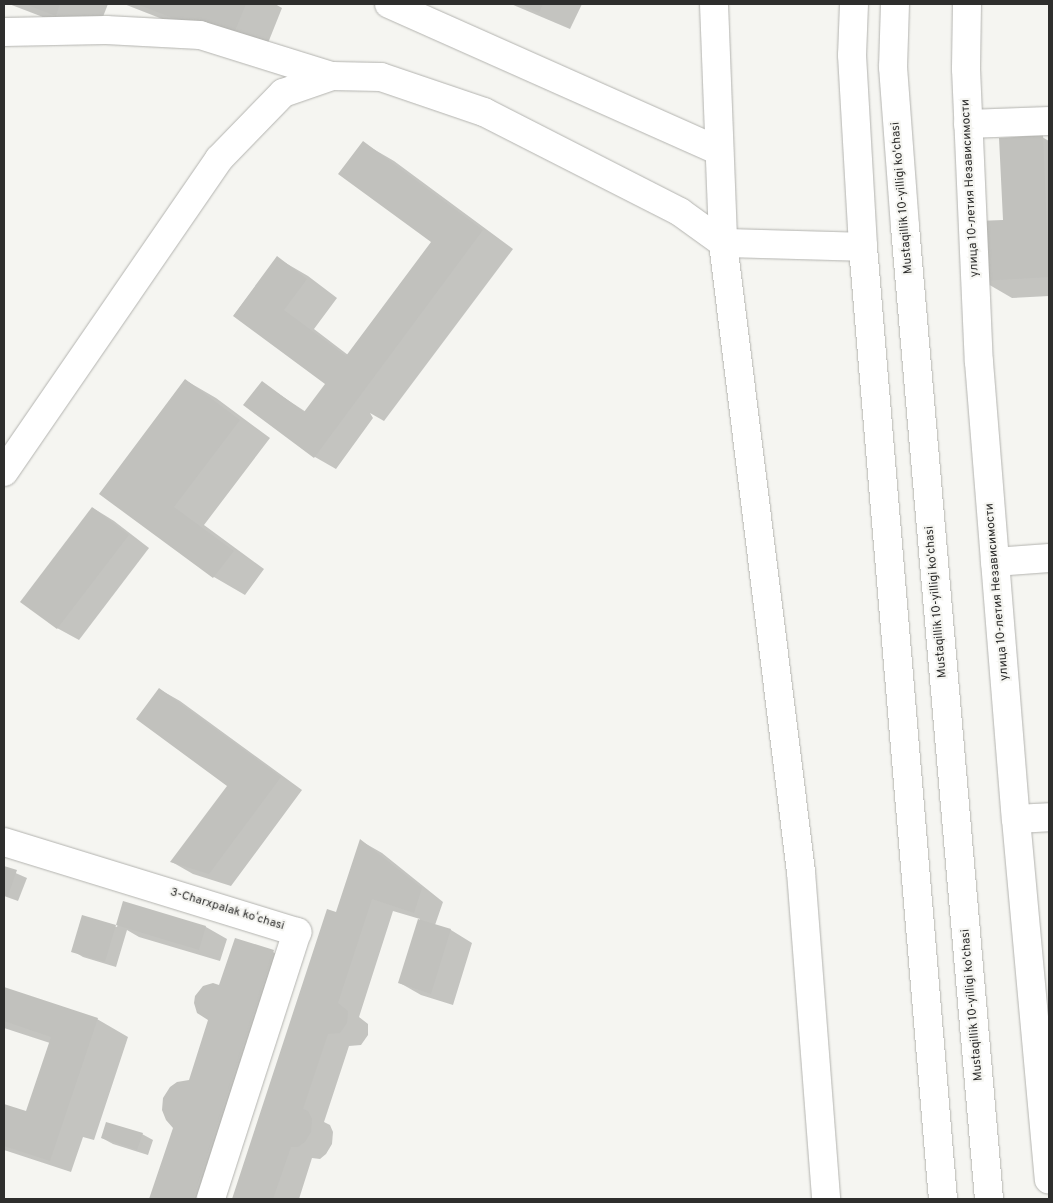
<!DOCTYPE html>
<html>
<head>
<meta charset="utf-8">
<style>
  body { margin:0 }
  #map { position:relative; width:1053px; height:1203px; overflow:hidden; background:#f5f5f1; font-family:Overpass,sans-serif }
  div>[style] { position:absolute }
  .shadow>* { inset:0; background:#0003 }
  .building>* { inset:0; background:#c1c1bd }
  .roads { filter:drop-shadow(0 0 1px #b3b3af) drop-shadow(0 0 1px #b3b3af) }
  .minor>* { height:28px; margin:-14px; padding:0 14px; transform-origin:14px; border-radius:14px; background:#fff }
  .major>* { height:28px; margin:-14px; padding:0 14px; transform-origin:14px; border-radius:14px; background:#fff }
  span { translate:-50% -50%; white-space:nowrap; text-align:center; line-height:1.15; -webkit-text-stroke:4px #f5f5f1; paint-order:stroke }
  .street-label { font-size:12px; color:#2e2e2d }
  .frame { position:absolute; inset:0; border:5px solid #2e2e2d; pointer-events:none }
</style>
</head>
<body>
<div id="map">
  <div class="shadow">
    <div style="clip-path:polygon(9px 4px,108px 4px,95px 37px)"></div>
    <div style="clip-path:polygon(124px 4px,275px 4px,282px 8px,262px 58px)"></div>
    <div style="clip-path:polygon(511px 4px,582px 4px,570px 29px)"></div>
    <div style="clip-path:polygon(1042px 137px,1049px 141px,1049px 296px,1012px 298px,981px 280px)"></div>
    <div style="clip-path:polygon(363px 143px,394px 161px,513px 249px,384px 421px,370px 413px,373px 418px,336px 469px,315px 457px,262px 383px,306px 412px,332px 388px,234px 315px,277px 258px,308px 276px,337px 298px,314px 329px,348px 355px,432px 242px)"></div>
    <div style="clip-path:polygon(185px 380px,216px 398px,270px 438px,204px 525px,264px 569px,245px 595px,214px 577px,101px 494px)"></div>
    <div style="clip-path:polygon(93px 508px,114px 521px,149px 548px,79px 640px,57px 628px)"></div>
    <div style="clip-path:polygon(159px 689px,180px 701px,302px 790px,231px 886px,193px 874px,172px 862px,229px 786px)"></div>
    <div style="clip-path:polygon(361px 841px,382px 853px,443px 902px,435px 925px,451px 930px,472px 943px,453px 1005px,421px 995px,400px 983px,420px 919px,393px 911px,359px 1017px,368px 1024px,368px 1035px,361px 1045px,349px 1046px,324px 1122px,330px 1125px,333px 1132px,332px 1144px,326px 1154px,320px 1159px,312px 1158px,299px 1199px,233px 1199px,328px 911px,337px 914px)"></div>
    <div style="clip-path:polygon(4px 868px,27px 878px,18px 901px,4px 896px)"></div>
    <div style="clip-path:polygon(124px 903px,206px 927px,227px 939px,220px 961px,139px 937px,127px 930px,116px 967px,83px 957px,73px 951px,83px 917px,117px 927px)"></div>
    <div style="clip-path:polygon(273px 952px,294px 964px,218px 1199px,151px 1199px,190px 1081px)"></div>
    <div style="clip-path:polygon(4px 988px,97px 1019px,128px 1037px,94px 1140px,83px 1137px,71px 1172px,4px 1150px,4px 1105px,32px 1115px,50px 1043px,4px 1028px)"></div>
    <div style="clip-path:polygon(142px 1134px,153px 1140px,148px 1155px,113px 1144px,102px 1138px)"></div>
  </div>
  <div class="building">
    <div style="clip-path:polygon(25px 4px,60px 4px,56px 16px)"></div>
    <div style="clip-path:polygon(137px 4px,246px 4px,231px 41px)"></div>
    <div style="clip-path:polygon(518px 4px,543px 4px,539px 13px)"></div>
    <div style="clip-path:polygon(1043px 135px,1049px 277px,980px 281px,977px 221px,1003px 220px,999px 138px)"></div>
    <div style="clip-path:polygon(363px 141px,483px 230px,314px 458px,243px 405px,262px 381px,304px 412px,325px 384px,233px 316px,277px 256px,307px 279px,284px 310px,346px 356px,431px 242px,338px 174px)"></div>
    <div style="clip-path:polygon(185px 379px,240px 420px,174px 507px,234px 551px,213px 578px,99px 494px)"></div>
    <div style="clip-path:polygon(92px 507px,129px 535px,57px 629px,20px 602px)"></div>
    <div style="clip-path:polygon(159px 688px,281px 777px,209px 874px,170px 862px,227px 786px,136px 719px)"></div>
    <div style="clip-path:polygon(360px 839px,422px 888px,414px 913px,372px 899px,338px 1003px,348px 1011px,347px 1023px,340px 1033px,328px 1034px,303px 1109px,308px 1111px,312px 1119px,311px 1132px,305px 1142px,298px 1147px,291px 1147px,273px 1199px,232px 1199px,327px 909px,336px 912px)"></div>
    <div style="clip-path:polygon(4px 866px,17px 870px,8px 896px,4px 895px)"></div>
    <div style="clip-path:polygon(123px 901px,206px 926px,199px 950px,116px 925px)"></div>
    <div style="clip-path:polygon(82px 915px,116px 925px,105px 962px,71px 952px)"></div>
    <div style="clip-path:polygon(418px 919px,451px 929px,431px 994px,398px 983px)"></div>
    <div style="clip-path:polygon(235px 938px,274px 950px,193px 1199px,149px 1199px,173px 1128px,166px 1120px,162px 1110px,163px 1098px,170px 1087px,177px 1082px,189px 1080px,208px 1020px,197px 1013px,194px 1003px,195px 996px,203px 986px,213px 983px,219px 985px)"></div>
    <div style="clip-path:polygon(4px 987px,98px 1018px,50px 1161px,4px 1146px,4px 1104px,26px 1111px,51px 1037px,4px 1021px)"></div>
    <div style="clip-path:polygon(106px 1122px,143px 1133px,137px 1150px,101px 1138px)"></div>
  </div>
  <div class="roads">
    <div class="minor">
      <div style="left:389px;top:4px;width:361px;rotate:24deg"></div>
      <div style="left:714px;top:4px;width:239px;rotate:87.8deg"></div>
      <div style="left:723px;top:243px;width:634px;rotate:82.93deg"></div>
      <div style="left:801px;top:872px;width:328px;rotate:85.6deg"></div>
      <div style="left:967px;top:4px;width:65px;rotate:90.9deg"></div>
      <div style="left:966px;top:69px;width:293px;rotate:87.5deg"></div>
      <div style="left:979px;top:362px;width:458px;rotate:85.4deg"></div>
      <div style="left:1016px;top:819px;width:362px;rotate:84.8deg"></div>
      <div style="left:4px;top:32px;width:102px;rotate:-1.1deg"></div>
      <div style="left:106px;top:30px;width:94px;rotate:3deg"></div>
      <div style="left:200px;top:35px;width:138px;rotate:17.3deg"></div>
      <div style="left:968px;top:124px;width:81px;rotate:-2.1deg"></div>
      <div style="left:4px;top:472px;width:380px;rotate:-55.5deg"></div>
      <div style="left:219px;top:159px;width:92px;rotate:-45.9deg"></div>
      <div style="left:283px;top:93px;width:52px;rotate:-19.1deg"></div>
      <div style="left:332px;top:76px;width:49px;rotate:1.2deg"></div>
      <div style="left:381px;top:77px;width:109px;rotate:18.8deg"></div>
      <div style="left:484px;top:112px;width:220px;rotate:27deg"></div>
      <div style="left:680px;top:212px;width:53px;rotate:35.8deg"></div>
      <div style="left:723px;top:243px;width:140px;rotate:1.6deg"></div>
      <div style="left:995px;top:562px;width:54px;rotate:-4.2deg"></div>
      <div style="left:1016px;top:819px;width:33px;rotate:-3deg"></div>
      <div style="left:4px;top:842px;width:307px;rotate:17.1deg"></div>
      <div style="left:297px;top:932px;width:281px;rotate:107.9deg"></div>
    </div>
    <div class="major">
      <div style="left:854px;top:4px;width:51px;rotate:92.2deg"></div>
      <div style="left:852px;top:55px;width:192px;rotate:86.7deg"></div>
      <div style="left:863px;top:247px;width:955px;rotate:85.2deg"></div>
      <div style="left:895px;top:4px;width:63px;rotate:91.8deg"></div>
      <div style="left:893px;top:67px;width:160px;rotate:85.7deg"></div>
      <div style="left:905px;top:227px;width:976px;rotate:85.06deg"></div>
    </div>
  </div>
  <div class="street-label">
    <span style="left:971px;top:188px;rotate:-93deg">улица 10-летия Независимости</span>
    <span style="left:903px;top:198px;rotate:-95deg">Mustaqillik 10-yilligi ko'chasi</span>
    <span style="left:998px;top:592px;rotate:-95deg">улица 10-летия Независимости</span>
    <span style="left:937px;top:602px;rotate:-95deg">Mustaqillik 10-yilligi ko'chasi</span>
    <span style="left:227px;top:910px;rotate:17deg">3-Charxpalak koʻchasi</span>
    <span style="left:973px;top:1005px;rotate:-95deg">Mustaqillik 10-yilligi ko'chasi</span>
  </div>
  <div class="frame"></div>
</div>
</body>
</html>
